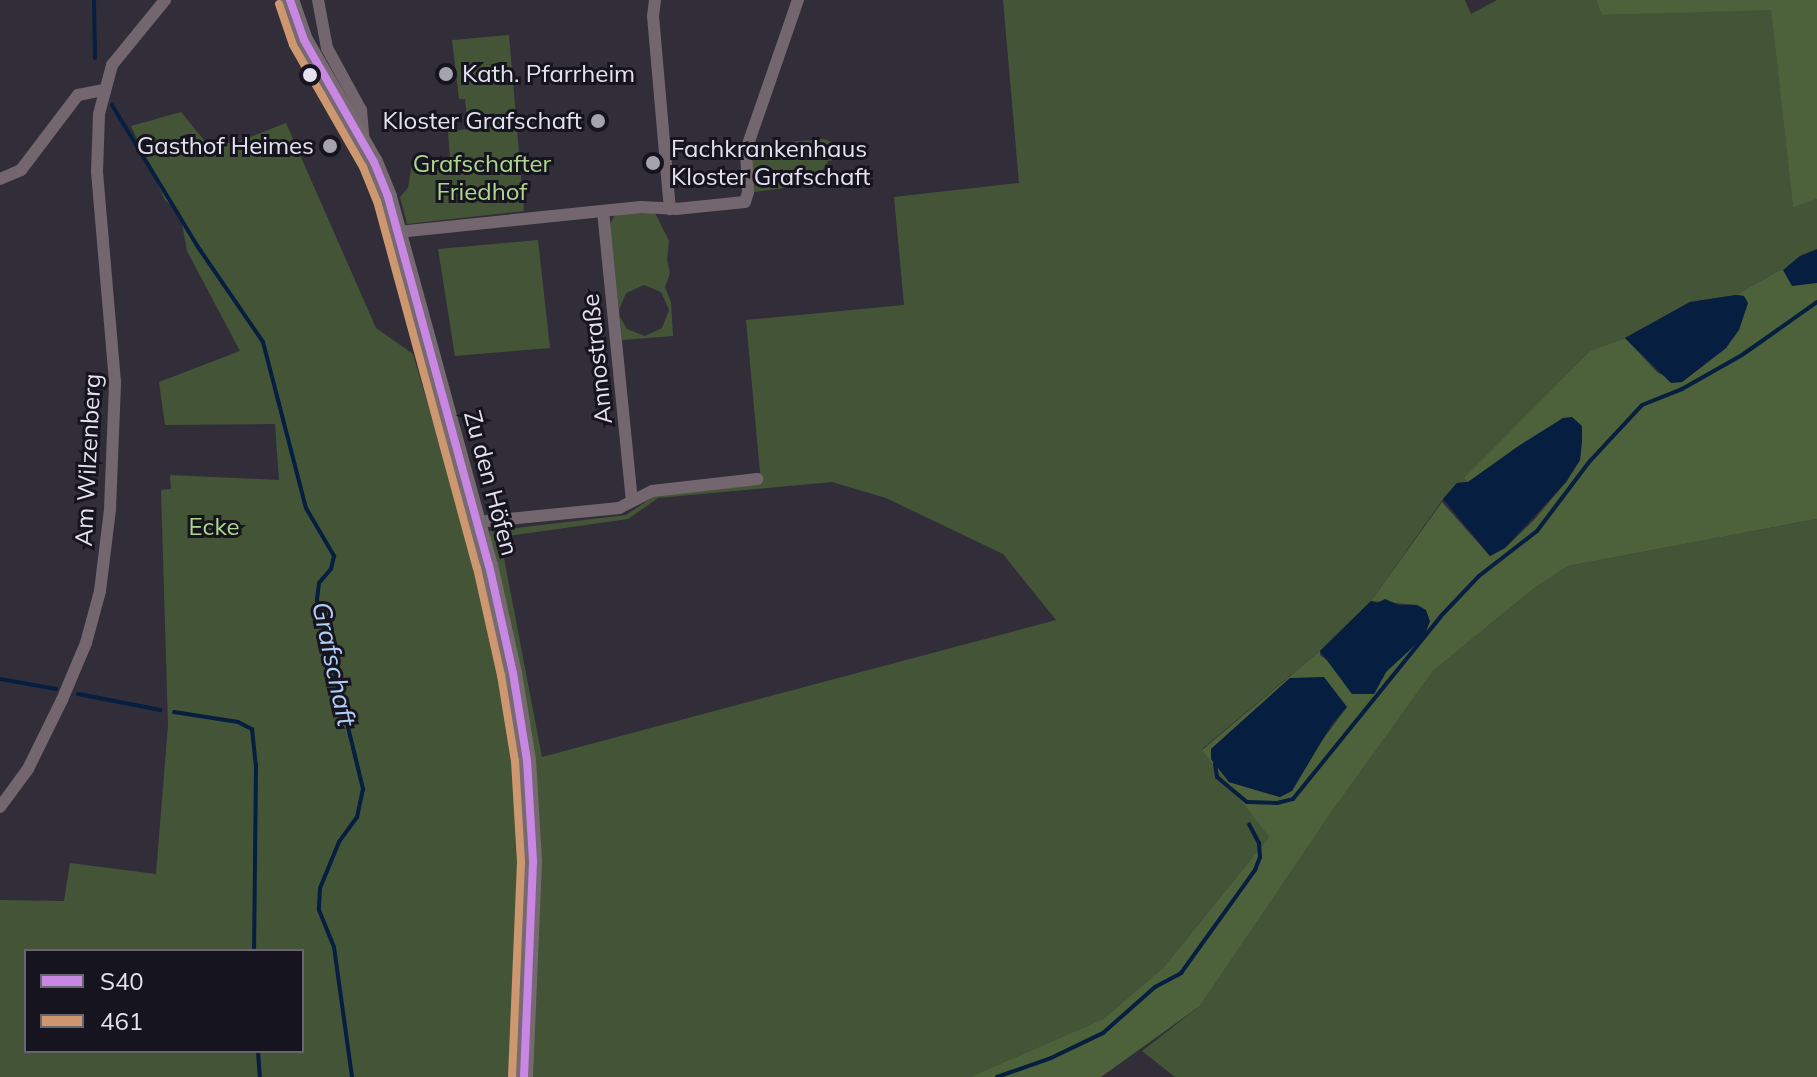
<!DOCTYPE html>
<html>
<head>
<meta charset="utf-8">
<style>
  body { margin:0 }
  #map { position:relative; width:1817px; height:1077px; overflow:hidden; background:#312e3a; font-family:Mulish,sans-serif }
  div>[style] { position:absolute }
  .green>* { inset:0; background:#445537 }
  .forest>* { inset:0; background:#4d623b }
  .water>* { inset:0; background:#061e3f }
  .stream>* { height:4px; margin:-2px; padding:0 2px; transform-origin:2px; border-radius:2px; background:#061e3f }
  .street>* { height:12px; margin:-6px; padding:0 6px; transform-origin:6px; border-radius:6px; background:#73666e }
  .secondary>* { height:18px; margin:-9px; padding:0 9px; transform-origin:9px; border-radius:9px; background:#776972 }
  .bus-1>* { height:8px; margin:-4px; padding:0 4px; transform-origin:4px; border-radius:4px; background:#c787e3 }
  .bus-2>* { height:8px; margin:-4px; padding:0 4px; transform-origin:4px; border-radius:4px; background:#cd976f }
  .dots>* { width:22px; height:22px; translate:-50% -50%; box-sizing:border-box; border:4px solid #16141e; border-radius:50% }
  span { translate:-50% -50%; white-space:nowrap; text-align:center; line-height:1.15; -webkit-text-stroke:6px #16141e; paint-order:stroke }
  .poi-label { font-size:24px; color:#e5e2f0 }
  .left { translate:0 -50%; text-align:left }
  .right { translate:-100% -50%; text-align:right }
  .park-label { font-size:24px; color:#afd68d }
  .street-label { font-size:24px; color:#e5e2f0 }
  .water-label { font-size:26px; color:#b1cef6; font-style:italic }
  .legend { position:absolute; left:24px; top:949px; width:280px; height:104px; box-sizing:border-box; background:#16141e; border:2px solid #696672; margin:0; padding:10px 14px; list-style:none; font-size:24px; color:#e5e2f0 }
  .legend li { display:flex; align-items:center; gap:16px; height:40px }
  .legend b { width:40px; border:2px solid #696672 }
</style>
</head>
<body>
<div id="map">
  <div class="green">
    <div style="clip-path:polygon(evenodd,1003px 0,1465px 0,1471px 14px,1497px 0,1596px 0,1603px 15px,1771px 9px,1793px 206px,1817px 199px,1817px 249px,1736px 295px,1690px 302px,1625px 338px,1590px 351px,1465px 478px,1468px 482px,1457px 483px,1443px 499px,1371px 601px,1320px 651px,1202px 749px,1269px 837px,1163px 968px,1103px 1019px,970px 1077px,0 1077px,0 900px,64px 901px,70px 863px,156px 874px,168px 725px,161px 490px,171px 489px,170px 475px,279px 480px,275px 424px,165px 425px,159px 382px,240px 351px,187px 251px,180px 213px,165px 200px,131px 126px,181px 112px,208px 145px,237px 142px,286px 123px,376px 328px,413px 354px,466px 534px,626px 515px,656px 495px,761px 483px,746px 320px,904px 305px,894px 197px,1019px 183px,1003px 0,832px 482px,886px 498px,1003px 554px,1056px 620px,542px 757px,500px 537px,628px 519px,658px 498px,832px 482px,1003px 0,26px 951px,302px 951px,302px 1051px,26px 1051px,26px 951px)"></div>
    <div style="clip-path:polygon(509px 35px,524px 211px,407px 224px,400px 197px,408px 188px,412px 163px,450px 158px,448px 132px,468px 129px,465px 99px,459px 99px,452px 40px)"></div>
    <div style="clip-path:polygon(824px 139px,837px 144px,839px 159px,828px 161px,815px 184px,754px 192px,750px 165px,754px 145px)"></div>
    <div style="clip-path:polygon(654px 211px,669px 241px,667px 260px,670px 273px,665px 287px,671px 302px,673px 336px,622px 340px,620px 317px,627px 329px,645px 336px,662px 328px,669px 310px,661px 292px,644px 285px,626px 293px,619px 310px,610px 224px,615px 215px)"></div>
    <div style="clip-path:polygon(538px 240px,550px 348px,455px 356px,438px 249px)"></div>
    <div style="clip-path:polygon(1817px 519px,1817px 1077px,1175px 1077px,1142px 1051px,1200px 1006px,1328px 817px,1433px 671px,1533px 589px,1568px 566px)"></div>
  </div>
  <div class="forest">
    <div style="clip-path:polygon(1596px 0,1817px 0,1817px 199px,1793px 207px,1771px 10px,1602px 15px)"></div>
    <div style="clip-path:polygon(evenodd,1817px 249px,1817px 519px,1568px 566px,1533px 589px,1433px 671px,1328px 817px,1200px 1006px,1101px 1077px,970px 1077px,1103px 1019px,1163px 968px,1269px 837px,1202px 750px,1320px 651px,1320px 655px,1374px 694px,1386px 672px,1403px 654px,1417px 605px,1371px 601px,1442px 502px,1490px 556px,1505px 548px,1534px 520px,1566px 482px,1580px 460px,1582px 426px,1563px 419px,1468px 482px,1464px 478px,1590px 351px,1625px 338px,1658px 373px,1682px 382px,1726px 348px,1744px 296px,1736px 295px,1817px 249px,1290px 678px,1302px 678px,1347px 707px,1280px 797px,1229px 782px,1211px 759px,1211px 749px,1290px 678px)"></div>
  </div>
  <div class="water">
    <div style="clip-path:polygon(1817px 249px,1817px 283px,1792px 286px,1783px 270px,1800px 256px)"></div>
    <div style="clip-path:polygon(1736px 295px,1744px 296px,1748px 303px,1739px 330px,1726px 348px,1682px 382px,1671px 383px,1625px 338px,1690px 302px)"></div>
    <div style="clip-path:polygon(1572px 417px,1582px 426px,1582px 442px,1580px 460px,1566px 482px,1505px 548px,1490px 556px,1443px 499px,1457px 483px,1468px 482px,1517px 447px,1563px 418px)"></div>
    <div style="clip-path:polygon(1385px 599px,1399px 605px,1417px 605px,1426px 610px,1430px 621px,1424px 637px,1386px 672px,1374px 694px,1352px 694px,1320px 651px,1371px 601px,1377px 603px)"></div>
    <div style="clip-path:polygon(1324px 677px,1347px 707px,1332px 724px,1292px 791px,1280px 797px,1229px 782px,1211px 759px,1211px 749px,1290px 678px)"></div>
  </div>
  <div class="stream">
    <div style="left:94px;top:0;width:58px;rotate:89deg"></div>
    <div style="left:112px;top:105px;width:166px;rotate:58.8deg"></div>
    <div style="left:198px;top:247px;width:115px;rotate:55.6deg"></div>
    <div style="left:263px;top:342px;width:171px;rotate:75.5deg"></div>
    <div style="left:306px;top:508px;width:56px;rotate:59.7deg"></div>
    <div style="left:334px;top:556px;width:13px;rotate:103deg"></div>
    <div style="left:331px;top:569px;width:18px;rotate:131deg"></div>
    <div style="left:319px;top:583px;width:17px;rotate:97deg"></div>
    <div style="left:317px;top:600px;width:195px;rotate:76.3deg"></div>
    <div style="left:363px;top:789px;width:29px;rotate:102deg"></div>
    <div style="left:357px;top:817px;width:31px;rotate:126deg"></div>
    <div style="left:339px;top:842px;width:50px;rotate:112.4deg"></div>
    <div style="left:320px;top:888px;width:22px;rotate:93deg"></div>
    <div style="left:319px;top:910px;width:40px;rotate:68deg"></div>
    <div style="left:334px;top:947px;width:131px;rotate:82.1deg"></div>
    <div style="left:0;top:679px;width:57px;rotate:10.1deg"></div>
    <div style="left:78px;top:694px;width:84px;rotate:11deg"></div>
    <div style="left:174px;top:712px;width:65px;rotate:8.9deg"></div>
    <div style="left:238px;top:722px;width:16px;rotate:27deg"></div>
    <div style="left:252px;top:729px;width:36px;rotate:84deg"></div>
    <div style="left:256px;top:765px;width:186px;rotate:90.6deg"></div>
    <div style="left:1215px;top:764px;width:13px;rotate:81deg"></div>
    <div style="left:1217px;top:777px;width:39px;rotate:40deg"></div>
    <div style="left:1247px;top:802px;width:30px;rotate:2deg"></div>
    <div style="left:1277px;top:803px;width:16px;rotate:-14deg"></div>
    <div style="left:1293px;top:799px;width:235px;rotate:-51deg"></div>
    <div style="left:1441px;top:616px;width:55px;rotate:-46.5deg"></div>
    <div style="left:1479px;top:576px;width:73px;rotate:-37.8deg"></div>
    <div style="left:1537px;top:531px;width:88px;rotate:-52.9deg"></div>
    <div style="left:1590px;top:461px;width:76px;rotate:-47.1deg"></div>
    <div style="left:1642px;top:405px;width:43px;rotate:-21.8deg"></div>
    <div style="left:1682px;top:389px;width:69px;rotate:-29.5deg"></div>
    <div style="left:1742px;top:355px;width:92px;rotate:-35.2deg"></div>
    <div style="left:258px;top:1051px;width:26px;rotate:86deg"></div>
    <div style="left:997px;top:1077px;width:57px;rotate:-19.4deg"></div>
    <div style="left:1051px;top:1058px;width:58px;rotate:-25.7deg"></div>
    <div style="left:1103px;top:1033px;width:69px;rotate:-41.5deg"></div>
    <div style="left:1155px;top:987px;width:30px;rotate:-28deg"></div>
    <div style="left:1181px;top:973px;width:127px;rotate:-54.3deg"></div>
    <div style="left:1255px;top:870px;width:14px;rotate:-69deg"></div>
    <div style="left:1260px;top:857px;width:14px;rotate:-94deg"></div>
    <div style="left:1259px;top:843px;width:21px;rotate:-118deg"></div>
  </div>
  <div class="street">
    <div style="left:318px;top:0;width:49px;rotate:79.4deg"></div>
    <div style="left:327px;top:48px;width:71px;rotate:61.3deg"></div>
    <div style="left:361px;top:110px;width:32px;rotate:85deg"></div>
    <div style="left:655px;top:0;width:16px;rotate:97deg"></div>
    <div style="left:653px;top:16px;width:194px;rotate:85deg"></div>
    <div style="left:0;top:179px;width:23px;rotate:-23deg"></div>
    <div style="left:21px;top:170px;width:94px;rotate:-52.8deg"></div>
    <div style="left:78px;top:95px;width:25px;rotate:-11deg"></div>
    <div style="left:603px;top:211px;width:291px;rotate:84.3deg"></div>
    <div style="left:398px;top:232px;width:244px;rotate:-5.9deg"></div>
    <div style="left:641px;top:207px;width:35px;rotate:3deg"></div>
    <div style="left:676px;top:209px;width:69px;rotate:-5.8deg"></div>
    <div style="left:745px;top:202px;width:10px;rotate:-73deg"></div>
    <div style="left:748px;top:192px;width:42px;rotate:-92.7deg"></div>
    <div style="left:746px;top:150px;width:159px;rotate:-70.9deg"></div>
    <div style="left:477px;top:522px;width:143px;rotate:-5.6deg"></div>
    <div style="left:619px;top:508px;width:37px;rotate:-27deg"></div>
    <div style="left:652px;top:491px;width:106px;rotate:-6.5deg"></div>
    <div style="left:0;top:807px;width:47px;rotate:-53.6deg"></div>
    <div style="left:28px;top:769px;width:77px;rotate:-63.8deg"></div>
    <div style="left:62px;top:700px;width:62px;rotate:-67.2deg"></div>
    <div style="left:86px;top:643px;width:54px;rotate:-74.9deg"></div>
    <div style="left:100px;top:591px;width:83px;rotate:-83deg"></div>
    <div style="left:110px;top:509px;width:127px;rotate:-87.7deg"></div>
    <div style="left:115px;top:382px;width:211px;rotate:-94.9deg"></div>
    <div style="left:97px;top:172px;width:58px;rotate:-88deg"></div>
    <div style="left:99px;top:114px;width:51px;rotate:-75.1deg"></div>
    <div style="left:112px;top:65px;width:84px;rotate:-50.8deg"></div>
  </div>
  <div class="secondary">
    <div style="left:290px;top:0;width:42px;rotate:70.7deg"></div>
    <div style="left:304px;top:40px;width:141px;rotate:60.2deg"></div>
    <div style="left:374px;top:162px;width:38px;rotate:68deg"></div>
    <div style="left:388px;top:197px;width:382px;rotate:74.7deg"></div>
    <div style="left:489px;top:565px;width:111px;rotate:77.5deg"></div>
    <div style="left:513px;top:673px;width:88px;rotate:80.9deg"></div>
    <div style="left:527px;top:760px;width:102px;rotate:86.6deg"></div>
    <div style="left:533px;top:862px;width:215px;rotate:92.4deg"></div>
  </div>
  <div class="bus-1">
    <div style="left:290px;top:0;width:42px;rotate:70.7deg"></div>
    <div style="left:304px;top:40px;width:141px;rotate:60.2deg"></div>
    <div style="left:374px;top:162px;width:38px;rotate:68deg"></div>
    <div style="left:388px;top:197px;width:382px;rotate:74.7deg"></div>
    <div style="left:489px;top:565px;width:111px;rotate:77.5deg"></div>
    <div style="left:513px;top:673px;width:88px;rotate:80.9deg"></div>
    <div style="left:527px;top:760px;width:102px;rotate:86.6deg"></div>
    <div style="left:533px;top:862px;width:215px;rotate:92.4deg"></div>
  </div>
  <div class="bus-2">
    <div style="left:279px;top:4px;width:43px;rotate:71.1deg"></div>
    <div style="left:293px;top:45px;width:141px;rotate:60.2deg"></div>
    <div style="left:363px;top:167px;width:37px;rotate:68deg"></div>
    <div style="left:377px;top:201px;width:380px;rotate:74.8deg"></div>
    <div style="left:477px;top:568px;width:110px;rotate:77.4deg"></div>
    <div style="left:501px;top:675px;width:87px;rotate:80.8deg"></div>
    <div style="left:515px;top:761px;width:101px;rotate:86.6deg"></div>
    <div style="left:521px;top:862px;width:214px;rotate:92.4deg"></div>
  </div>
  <div class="dots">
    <div style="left:446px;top:74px;background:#a6a3b0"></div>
    <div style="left:310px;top:75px;background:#e5e2f0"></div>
    <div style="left:598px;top:121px;background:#a6a3b0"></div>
    <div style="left:330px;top:146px;background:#a6a3b0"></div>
    <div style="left:653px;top:163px;background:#a6a3b0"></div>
  </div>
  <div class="poi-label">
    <span class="left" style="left:462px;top:74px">Kath. Pfarrheim</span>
    <span class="right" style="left:582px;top:121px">Kloster Grafschaft</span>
    <span class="right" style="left:314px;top:146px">Gasthof Heimes</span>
    <span class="left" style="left:671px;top:163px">Fachkrankenhaus<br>Kloster Grafschaft</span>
  </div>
  <div class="park-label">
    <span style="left:482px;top:178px">Grafschafter<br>Friedhof</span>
    <span style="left:214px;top:527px">Ecke</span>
  </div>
  <div class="street-label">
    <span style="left:597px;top:359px;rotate:-96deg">Annostraße</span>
    <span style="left:88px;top:460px;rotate:-87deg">Am Wilzenberg</span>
    <span style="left:491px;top:483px;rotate:75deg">Zu den Höfen</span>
  </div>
  <div class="water-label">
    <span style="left:334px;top:664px;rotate:78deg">Grafschaft</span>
  </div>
  <ul class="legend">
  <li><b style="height:10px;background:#c787e3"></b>S40</li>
  <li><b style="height:10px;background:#cd976f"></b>461</li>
  </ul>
</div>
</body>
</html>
